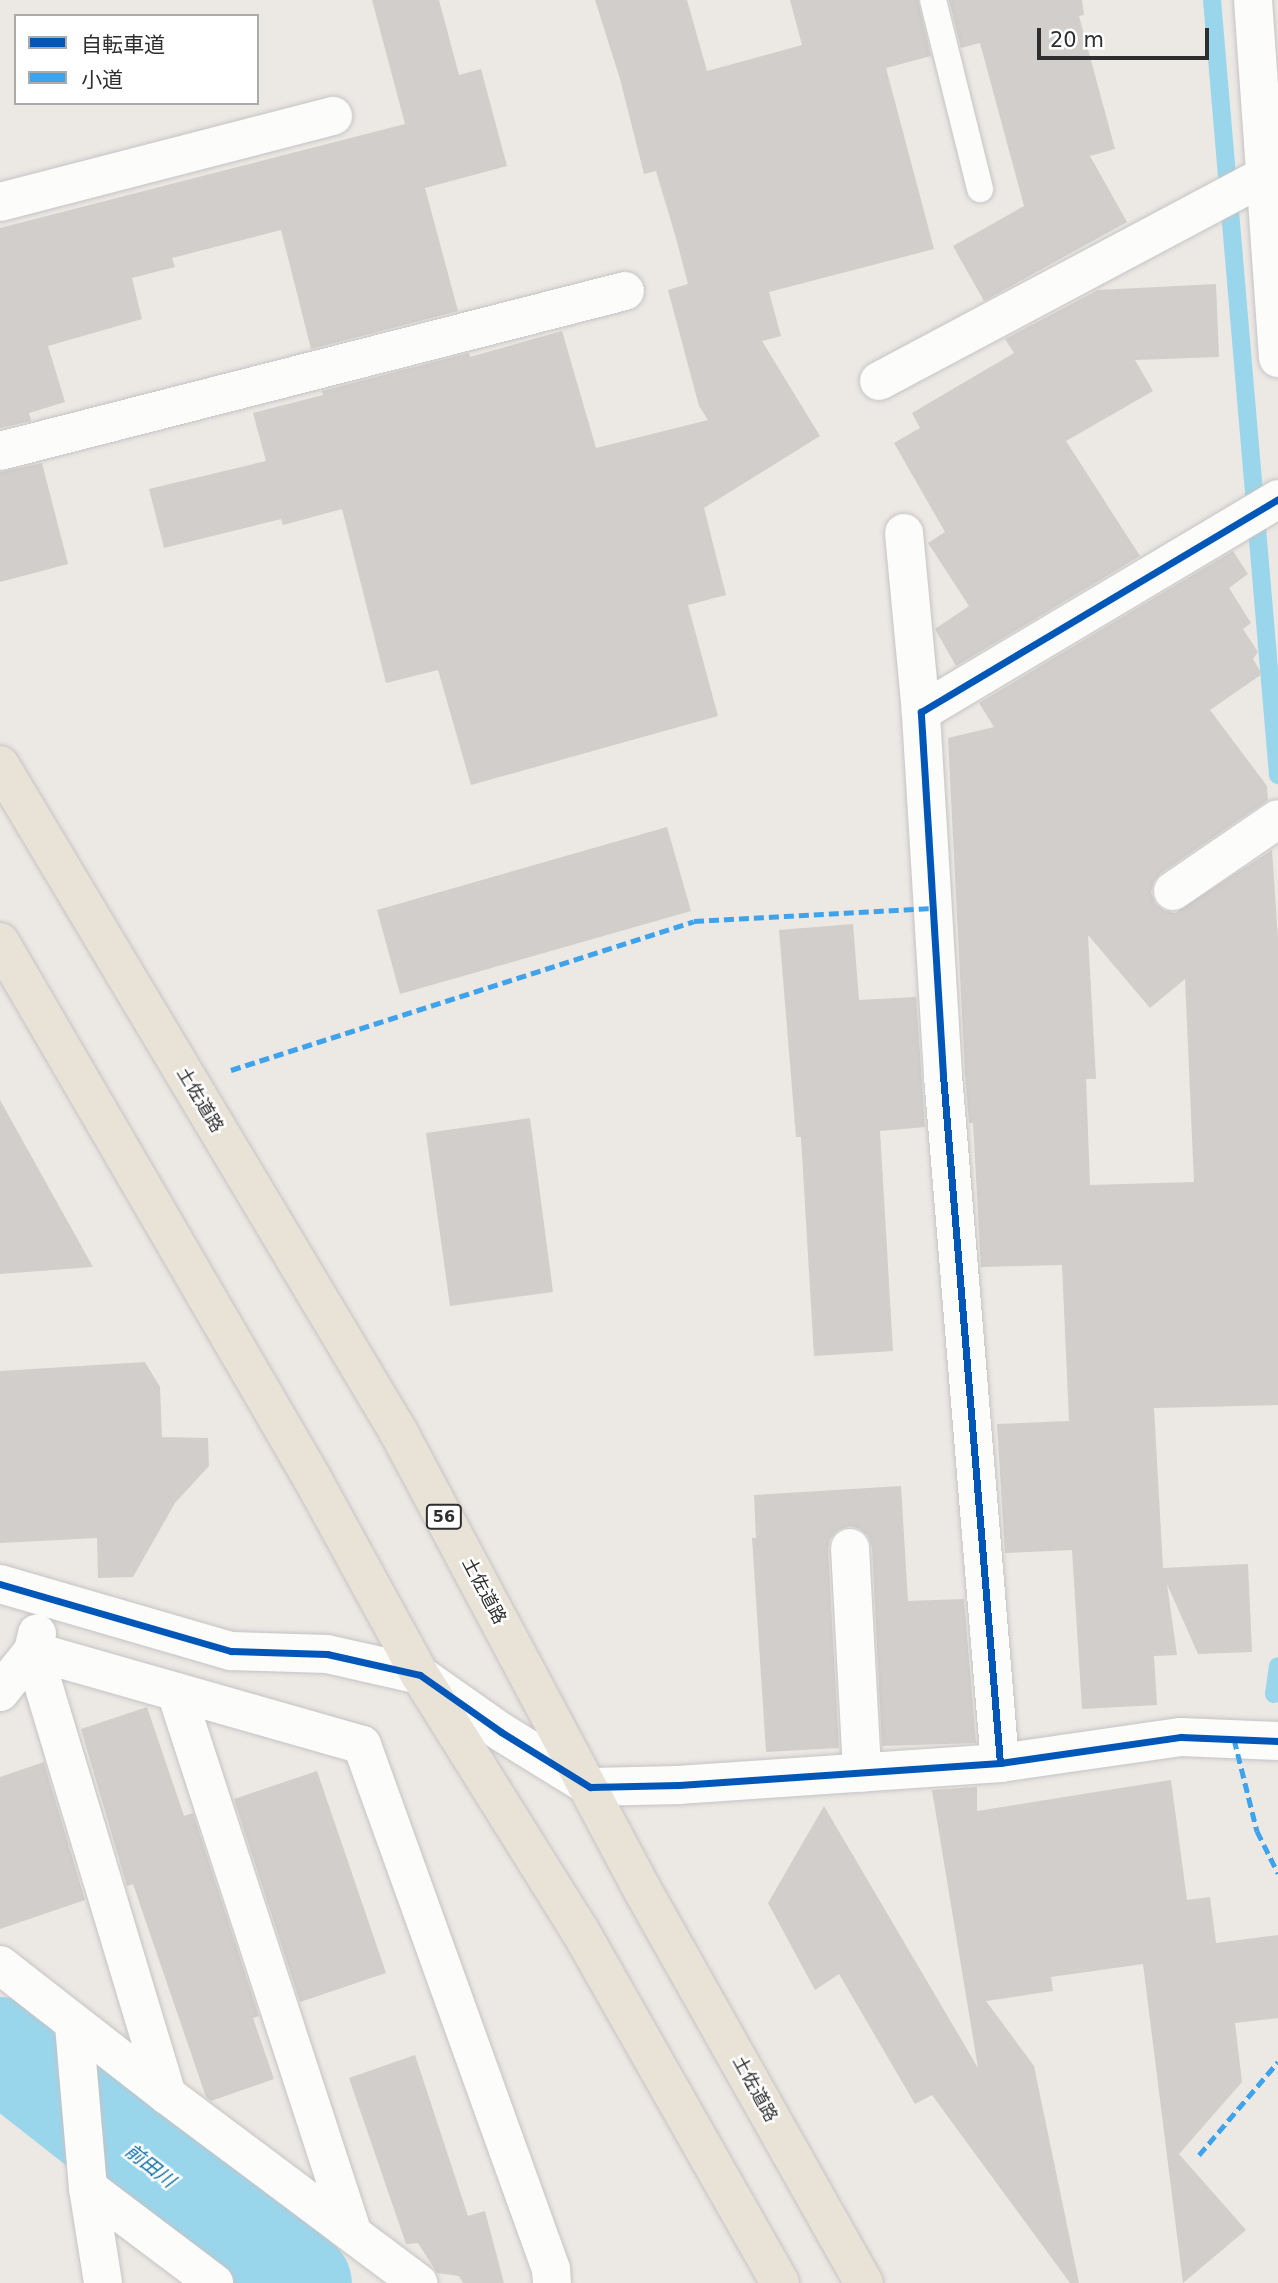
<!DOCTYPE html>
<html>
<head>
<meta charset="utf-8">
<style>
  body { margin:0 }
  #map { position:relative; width:1278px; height:2283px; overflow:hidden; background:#ece8e4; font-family:"DejaVu Sans","Noto Sans JP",sans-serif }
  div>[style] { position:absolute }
  .stream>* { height:18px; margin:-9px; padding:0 9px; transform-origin:9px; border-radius:9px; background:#99d6ec }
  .river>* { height:103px; margin:-51.5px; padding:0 51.5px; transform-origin:51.5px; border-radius:51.5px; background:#99d6ec }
  .building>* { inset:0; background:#d1cecb }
  .roads { filter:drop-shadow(0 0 2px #c5c4c5) drop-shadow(0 0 2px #c5c4c5) }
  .service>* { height:26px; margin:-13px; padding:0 13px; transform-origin:13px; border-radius:13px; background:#fcfcfb }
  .minor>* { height:38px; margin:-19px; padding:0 19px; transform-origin:19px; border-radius:19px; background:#fcfcfb }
  .trunk>* { height:38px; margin:-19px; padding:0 19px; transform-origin:19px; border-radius:19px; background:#e9e2d6 }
  .quiet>* { height:5px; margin-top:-2.5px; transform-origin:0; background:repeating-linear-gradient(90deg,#3ea3eb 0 10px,transparent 0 15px) }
  .cycleway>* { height:7px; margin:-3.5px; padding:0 3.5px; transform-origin:3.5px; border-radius:3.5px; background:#0057b8 }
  span { translate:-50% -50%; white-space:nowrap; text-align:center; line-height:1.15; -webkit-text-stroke:5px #fff; paint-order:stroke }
  .shield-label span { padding:2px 5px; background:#fff; border:2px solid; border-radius:5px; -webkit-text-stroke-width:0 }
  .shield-label { font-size:16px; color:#2e2e2e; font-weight:700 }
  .street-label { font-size:18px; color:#2e2e2e }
  .water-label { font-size:19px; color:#0d6fa3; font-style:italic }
  .legend { position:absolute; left:14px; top:14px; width:245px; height:91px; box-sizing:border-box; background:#fff; border:2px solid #ababab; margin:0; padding:9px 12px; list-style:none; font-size:21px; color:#2e2e2e }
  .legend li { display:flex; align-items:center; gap:14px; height:35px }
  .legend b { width:35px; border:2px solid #ababab }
  .scale { position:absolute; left:1037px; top:28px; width:172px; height:32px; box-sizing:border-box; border:4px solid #2e2e2e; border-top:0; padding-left:9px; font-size:21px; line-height:24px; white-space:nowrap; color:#2e2e2e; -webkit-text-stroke:5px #fff; paint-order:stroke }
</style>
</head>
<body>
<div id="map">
  <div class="stream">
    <div style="left:1212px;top:0;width:778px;rotate:85.13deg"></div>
    <div style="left:1274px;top:1694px;width:28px;rotate:-82deg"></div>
  </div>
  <div class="river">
    <div style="left:0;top:2048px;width:381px;rotate:38.1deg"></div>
  </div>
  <div class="building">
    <div style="clip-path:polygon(372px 0,439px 0,459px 75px,481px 69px,507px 166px,425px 188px,458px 311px,311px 349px,281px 230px,172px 258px,175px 267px,132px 278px,142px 319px,48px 346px,65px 402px,29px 413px,31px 421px,0 428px,0 228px,405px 124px)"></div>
    <div style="clip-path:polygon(595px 0,687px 0,707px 71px,802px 45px,790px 0,918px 0,931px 56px,886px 68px,934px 249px,769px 292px,781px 336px,762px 341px,820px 436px,704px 508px,726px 595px,688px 605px,718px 716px,471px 785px,438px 670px,386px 683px,342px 509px,283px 525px,281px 519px,164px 548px,149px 489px,266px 461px,253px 413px,323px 395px,322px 391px,469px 353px,470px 357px,562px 331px,596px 448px,708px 420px,699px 406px,668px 290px,688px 284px,676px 238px,656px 171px,644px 174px,620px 79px)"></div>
    <div style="clip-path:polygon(949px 0,1082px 0,1084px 15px,1079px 16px,1115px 149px,1090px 156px,1127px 222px,984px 301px,953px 246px,1024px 206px,980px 43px,961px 48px)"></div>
    <div style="clip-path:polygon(1216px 284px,1219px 357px,1135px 360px,1153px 391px,1066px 441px,1140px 556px,956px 666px,935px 629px,969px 606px,928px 543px,945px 532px,894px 443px,920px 428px,912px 413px,1014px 353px,1005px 339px,1098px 290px)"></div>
    <div style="clip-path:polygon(42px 463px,68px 564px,0 582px,0 472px)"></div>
    <div style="clip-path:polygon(evenodd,1233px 551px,1248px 574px,1229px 588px,1251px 623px,1243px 629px,1258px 652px,1253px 659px,1262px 674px,1210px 710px,1267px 786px,1268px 800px,1161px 873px,1154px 881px,1151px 892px,1155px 903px,1163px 910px,1175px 913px,1272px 850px,1278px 938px,1278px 1405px,1154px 1408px,1163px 1568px,1248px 1564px,1252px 1652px,1198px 1654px,1167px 1584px,1177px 1655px,1154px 1656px,1157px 1705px,1082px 1709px,1072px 1550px,1005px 1553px,997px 1424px,1069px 1421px,1062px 1265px,981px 1267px,973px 1123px,969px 1123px,965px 1073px,948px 738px,994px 727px,979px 703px,1233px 551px,1088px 935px,1150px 1008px,1185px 979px,1194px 1182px,1090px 1185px,1086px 1079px,1096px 1079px,1088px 935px)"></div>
    <div style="clip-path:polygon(667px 827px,691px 911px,400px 994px,377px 910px)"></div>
    <div style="clip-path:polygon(853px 924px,859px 1000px,916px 997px,925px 1127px,880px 1131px,893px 1351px,814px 1356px,801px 1137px,796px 1137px,779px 930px)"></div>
    <div style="clip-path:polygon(0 1100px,93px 1267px,0 1274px)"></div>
    <div style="clip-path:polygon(530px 1118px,553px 1292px,450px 1306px,426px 1133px)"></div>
    <div style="clip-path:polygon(145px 1362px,160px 1387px,162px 1437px,208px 1438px,209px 1466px,175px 1503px,133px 1577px,98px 1578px,97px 1538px,0 1543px,0 1371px)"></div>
    <div style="clip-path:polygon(901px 1486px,908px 1601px,964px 1599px,976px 1743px,882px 1746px,872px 1547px,868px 1536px,860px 1529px,850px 1526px,838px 1530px,830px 1539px,828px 1549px,839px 1748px,766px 1752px,752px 1538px,756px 1538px,754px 1495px)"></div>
    <div style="clip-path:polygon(147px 1707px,184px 1816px,193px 1813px,259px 2016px,253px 2018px,274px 2079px,211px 2101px,206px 2097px,133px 1884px,127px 1886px,81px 1729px)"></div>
    <div style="clip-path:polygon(44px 1762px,85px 1900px,0 1929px,0 1777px)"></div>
    <div style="clip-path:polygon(317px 1771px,386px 1973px,300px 2002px,234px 1799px)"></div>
    <div style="clip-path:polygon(1171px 1780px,1187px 1900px,1210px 1897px,1216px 1943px,1278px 1935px,1278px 2018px,1235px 2023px,1242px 2082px,1179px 2154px,1246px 2230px,1183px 2283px,1143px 1964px,1051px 1977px,1053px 1991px,986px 2001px,1034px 2066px,1079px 2283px,1070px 2283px,932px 2095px,915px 2104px,839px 1974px,815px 1990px,768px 1903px,824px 1806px,978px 2068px,932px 1790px,977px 1787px,977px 1811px)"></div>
    <div style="clip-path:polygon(415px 2055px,468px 2216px,485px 2211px,504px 2283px,463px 2283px,459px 2276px,437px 2273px,418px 2243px,406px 2244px,349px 2078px)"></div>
  </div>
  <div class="roads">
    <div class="service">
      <div style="left:933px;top:0;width:195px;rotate:76deg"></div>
    </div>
    <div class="minor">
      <div style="left:1253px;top:0;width:359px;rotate:86deg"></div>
      <div style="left:0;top:202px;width:344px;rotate:-14.5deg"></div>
      <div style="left:879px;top:381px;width:435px;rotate:-28deg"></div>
      <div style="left:0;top:451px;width:645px;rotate:-14.36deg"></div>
      <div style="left:904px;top:533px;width:180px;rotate:84.6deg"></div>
      <div style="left:1173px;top:891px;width:127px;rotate:-34.4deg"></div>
      <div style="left:850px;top:1548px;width:225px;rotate:86.9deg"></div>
      <div style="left:0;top:1584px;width:241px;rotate:16.2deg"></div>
      <div style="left:231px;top:1651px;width:96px;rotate:1.8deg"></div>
      <div style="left:327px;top:1654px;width:95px;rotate:12.7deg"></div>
      <div style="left:420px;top:1675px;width:99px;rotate:35.1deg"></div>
      <div style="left:501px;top:1732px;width:105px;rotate:31.7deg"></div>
      <div style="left:590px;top:1787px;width:89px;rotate:-1.3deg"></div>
      <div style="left:679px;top:1785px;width:322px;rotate:-3.9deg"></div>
      <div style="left:1000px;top:1763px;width:183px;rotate:-8.2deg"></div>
      <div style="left:1181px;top:1737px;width:97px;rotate:2.4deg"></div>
      <div style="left:33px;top:1651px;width:342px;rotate:15.9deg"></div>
      <div style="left:362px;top:1745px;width:557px;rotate:70.17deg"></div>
      <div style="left:551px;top:2269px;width:14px;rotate:86deg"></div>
      <div style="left:33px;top:1651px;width:464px;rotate:73.2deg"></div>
      <div style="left:0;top:1692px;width:53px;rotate:-51.2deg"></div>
      <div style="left:33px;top:1651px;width:18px;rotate:-77deg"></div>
      <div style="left:176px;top:1692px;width:567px;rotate:71.92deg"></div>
      <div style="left:1000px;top:1763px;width:690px;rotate:-94.74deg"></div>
      <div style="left:943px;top:1075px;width:364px;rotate:-93.5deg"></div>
      <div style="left:921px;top:712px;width:416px;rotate:-30.8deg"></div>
      <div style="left:0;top:1965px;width:212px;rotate:37.9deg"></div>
      <div style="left:167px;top:2095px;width:314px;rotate:36.8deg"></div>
      <div style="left:74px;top:2025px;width:164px;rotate:85.1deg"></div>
      <div style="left:88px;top:2188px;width:96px;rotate:81deg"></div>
      <div style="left:88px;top:2188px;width:158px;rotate:37deg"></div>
    </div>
    <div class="trunk">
      <div style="left:0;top:765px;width:776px;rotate:59.14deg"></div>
      <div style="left:398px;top:1431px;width:521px;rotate:61.96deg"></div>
      <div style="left:643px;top:1891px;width:450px;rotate:60.6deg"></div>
      <div style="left:0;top:942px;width:620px;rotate:59.8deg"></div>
      <div style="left:312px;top:1478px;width:225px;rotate:61.3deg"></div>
      <div style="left:420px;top:1675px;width:300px;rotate:58deg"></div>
      <div style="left:579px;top:1929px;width:407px;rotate:60.4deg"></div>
    </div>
  </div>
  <div class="quiet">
    <div style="left:231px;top:1070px;width:486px;rotate:-17.8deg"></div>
    <div style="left:694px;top:921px;width:239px;rotate:-3.1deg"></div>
    <div style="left:1234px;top:1739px;width:95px;rotate:76deg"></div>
    <div style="left:1257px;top:1831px;width:47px;rotate:63.4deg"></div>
    <div style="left:1199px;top:2155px;width:122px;rotate:-49.7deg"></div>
  </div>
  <div class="cycleway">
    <div style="left:0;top:1584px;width:241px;rotate:16.2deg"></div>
    <div style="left:231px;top:1651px;width:96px;rotate:1.8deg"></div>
    <div style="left:327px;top:1654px;width:95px;rotate:12.7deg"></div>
    <div style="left:420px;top:1675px;width:99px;rotate:35.1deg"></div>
    <div style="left:501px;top:1732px;width:105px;rotate:31.7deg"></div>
    <div style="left:590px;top:1787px;width:89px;rotate:-1.3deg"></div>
    <div style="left:679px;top:1785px;width:322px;rotate:-3.9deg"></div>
    <div style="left:1000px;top:1763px;width:183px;rotate:-8.2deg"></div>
    <div style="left:1181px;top:1737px;width:97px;rotate:2.4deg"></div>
    <div style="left:1000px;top:1763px;width:690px;rotate:-94.74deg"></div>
    <div style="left:943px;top:1075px;width:364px;rotate:-93.5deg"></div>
    <div style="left:921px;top:712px;width:416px;rotate:-30.8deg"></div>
  </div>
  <div class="shield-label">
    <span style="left:444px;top:1517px">56</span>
  </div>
  <div class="street-label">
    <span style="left:200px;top:1100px;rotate:59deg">土佐道路</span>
    <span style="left:484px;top:1591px;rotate:62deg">土佐道路</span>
    <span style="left:755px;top:2089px;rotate:61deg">土佐道路</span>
  </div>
  <div class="water-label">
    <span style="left:150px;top:2166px;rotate:38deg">前田川</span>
  </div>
  <ul class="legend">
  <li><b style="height:9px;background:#0057b8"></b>自転車道</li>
  <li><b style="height:9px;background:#3ea3eb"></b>小道</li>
  </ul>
  <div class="scale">20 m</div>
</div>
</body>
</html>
